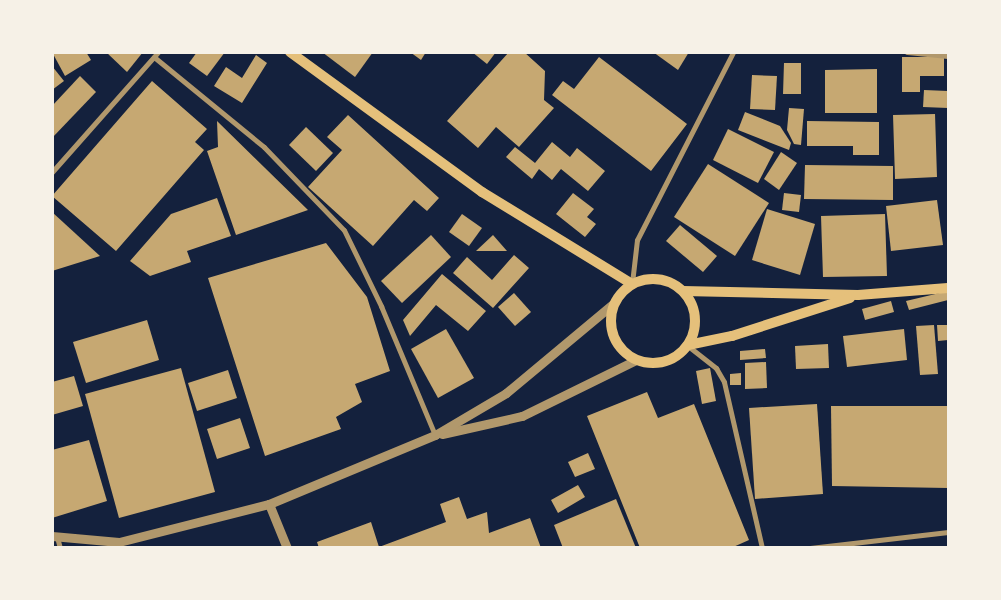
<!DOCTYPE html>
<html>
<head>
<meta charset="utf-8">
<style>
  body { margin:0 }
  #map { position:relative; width:1001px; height:600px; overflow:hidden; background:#14213d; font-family:Arial,sans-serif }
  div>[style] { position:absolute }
  .building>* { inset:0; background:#c6a872 }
  .minor>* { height:5px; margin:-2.5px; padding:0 2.5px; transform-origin:2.5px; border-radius:2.5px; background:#b1986c }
  .tertiary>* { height:9px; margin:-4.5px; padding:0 4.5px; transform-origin:4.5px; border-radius:4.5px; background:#b1986c }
  .secondary>* { height:10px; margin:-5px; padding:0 5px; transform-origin:5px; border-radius:5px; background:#e5c07b }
  .secondary>.ring { margin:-5px; padding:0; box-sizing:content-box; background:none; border:10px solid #e5c07b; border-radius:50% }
  span { translate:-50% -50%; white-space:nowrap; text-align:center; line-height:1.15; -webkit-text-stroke:4px #f6f1e7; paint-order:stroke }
  .frame { position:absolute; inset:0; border:54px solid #f6f1e7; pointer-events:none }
</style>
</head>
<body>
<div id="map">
  <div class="building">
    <div style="clip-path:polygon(52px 52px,86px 52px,91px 60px,65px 76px)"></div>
    <div style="clip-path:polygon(106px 52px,143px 52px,127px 72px)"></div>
    <div style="clip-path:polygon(197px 52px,225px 52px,207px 76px,189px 63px)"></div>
    <div style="clip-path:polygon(322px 52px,373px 52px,355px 77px)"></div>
    <div style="clip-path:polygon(410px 52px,426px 52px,421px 60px)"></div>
    <div style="clip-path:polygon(472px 52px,496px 52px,487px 64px)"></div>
    <div style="clip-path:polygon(509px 52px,524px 52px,545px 71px,544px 100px,554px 108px,519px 147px,496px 127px,478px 148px,447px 121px)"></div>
    <div style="clip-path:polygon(653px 52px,689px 52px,678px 70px)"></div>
    <div style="clip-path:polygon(256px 55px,267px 63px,242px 103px,214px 86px,226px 67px,242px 78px)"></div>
    <div style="clip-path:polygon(599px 57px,687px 124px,651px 171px,552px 95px,563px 81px,574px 89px)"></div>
    <div style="clip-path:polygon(902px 57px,944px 57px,944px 76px,920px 76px,920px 92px,902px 92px)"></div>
    <div style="clip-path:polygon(784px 63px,801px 63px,801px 94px,783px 94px)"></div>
    <div style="clip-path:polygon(52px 66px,64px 81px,52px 90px)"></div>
    <div style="clip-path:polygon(877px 69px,877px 113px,825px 113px,825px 70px)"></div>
    <div style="clip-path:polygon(752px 75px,777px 76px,775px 110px,750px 109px)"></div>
    <div style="clip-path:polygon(80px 76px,96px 92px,52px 138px,52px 106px)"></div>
    <div style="clip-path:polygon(152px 81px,207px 129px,195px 142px,204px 150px,116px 251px,52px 196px)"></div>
    <div style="clip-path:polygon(924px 90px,948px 91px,948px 108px,923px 107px)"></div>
    <div style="clip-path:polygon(789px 108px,804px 109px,801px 145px,794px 144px,787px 130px)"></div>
    <div style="clip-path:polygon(745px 112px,780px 126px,791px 143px,789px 150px,738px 130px)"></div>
    <div style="clip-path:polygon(935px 114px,937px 177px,895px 179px,893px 115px)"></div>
    <div style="clip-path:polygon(348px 115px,439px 198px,427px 211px,414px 200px,373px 246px,308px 187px,342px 150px,327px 137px)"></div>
    <div style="clip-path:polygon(217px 121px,308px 210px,236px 235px,207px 151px,218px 147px)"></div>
    <div style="clip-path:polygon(807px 121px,879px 122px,879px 155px,853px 155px,853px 146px,807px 146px)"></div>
    <div style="clip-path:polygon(306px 127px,333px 153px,316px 171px,289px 145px)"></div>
    <div style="clip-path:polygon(728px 129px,774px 152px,758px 183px,713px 160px)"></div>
    <div style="clip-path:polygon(552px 142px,570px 157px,577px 148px,605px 171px,588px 191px,561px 169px,552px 180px,539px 169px,532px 179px,506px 157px,515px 147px,535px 163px)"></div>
    <div style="clip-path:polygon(781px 152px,797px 163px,779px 190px,764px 179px)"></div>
    <div style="clip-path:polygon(708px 164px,769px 203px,735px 256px,674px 217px)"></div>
    <div style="clip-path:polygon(805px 165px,893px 166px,893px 200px,804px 199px)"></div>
    <div style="clip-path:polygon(573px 193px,594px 209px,587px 217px,596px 224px,585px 237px,556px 214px)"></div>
    <div style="clip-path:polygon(784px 193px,801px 195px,799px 212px,782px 210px)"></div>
    <div style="clip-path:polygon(217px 198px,231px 236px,187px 251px,191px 262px,150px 276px,130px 261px,171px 214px)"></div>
    <div style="clip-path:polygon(937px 200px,943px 245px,891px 251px,886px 206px)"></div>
    <div style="clip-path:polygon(767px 209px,815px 224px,800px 275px,752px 260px)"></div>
    <div style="clip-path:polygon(52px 212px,100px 256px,52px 271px)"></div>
    <div style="clip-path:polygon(462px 214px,482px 228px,469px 246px,449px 232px)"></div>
    <div style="clip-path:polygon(885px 214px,887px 276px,823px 277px,821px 216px)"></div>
    <div style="clip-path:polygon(680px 225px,717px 256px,703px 272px,666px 241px)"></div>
    <div style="clip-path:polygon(431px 235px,451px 257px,402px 303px,381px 281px)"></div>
    <div style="clip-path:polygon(493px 235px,507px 251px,476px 251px)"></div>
    <div style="clip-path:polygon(326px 243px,367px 297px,390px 371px,355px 384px,362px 402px,336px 417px,341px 429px,265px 456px,208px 278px)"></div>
    <div style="clip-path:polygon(514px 255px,529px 268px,493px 308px,453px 273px,467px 257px,492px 280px)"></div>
    <div style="clip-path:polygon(442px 274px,486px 311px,468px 331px,436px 305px,410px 336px,403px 320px)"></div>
    <div style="clip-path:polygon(948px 291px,948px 300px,909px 310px,906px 301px)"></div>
    <div style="clip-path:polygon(514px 293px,531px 312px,515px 326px,498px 307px)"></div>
    <div style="clip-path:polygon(891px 301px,894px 312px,865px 320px,862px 309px)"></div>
    <div style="clip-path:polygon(147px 320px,159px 360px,86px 383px,73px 342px)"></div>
    <div style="clip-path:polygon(934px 325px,938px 374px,920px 375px,916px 326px)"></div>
    <div style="clip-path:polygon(937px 325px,948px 325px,948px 340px,938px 341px)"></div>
    <div style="clip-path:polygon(446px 329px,474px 378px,438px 398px,411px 349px)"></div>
    <div style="clip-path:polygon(904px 329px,907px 360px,847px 367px,843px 336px)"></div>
    <div style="clip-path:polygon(828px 344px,829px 368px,796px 369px,795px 346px)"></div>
    <div style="clip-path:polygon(765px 349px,766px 358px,740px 360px,740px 351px)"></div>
    <div style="clip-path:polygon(766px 362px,767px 388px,745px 389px,745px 363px)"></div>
    <div style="clip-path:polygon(181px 368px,215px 492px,119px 518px,85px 394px)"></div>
    <div style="clip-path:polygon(710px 368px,716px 401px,702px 404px,696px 371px)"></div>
    <div style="clip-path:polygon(228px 370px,237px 398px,197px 411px,188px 383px)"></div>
    <div style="clip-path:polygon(741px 373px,741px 385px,730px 385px,730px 374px)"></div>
    <div style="clip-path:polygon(74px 376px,83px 406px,52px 415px,52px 382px)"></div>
    <div style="clip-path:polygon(647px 392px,658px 418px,694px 404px,749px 540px,731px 548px,640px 548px,587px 416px)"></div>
    <div style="clip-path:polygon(817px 404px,823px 494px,755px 499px,749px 408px)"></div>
    <div style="clip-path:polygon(831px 406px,948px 406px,948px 488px,832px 486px)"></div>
    <div style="clip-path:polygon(240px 418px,250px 448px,217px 459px,207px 429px)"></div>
    <div style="clip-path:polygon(89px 440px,107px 501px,52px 518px,52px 450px)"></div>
    <div style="clip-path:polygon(588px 453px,595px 469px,575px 477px,568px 462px)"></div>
    <div style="clip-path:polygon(578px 485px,585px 497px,558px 513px,551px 500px)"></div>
    <div style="clip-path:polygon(459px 497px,467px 519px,487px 512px,489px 533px,530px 518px,541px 548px,319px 548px,317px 542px,371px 522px,379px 547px,446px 522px,440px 504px)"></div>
    <div style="clip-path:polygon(616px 499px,636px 548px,563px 548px,554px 525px)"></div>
  </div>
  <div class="minor">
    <div style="left:907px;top:52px;width:41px;rotate:5.6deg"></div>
    <div style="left:154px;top:57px;width:142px;rotate:39.3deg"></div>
    <div style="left:264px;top:147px;width:115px;rotate:46.1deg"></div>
    <div style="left:344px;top:230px;width:85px;rotate:64deg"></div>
    <div style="left:381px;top:306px;width:140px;rotate:67.3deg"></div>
    <div style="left:52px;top:172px;width:160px;rotate:-48.5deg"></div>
    <div style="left:632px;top:283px;width:43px;rotate:-83.4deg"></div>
    <div style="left:637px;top:240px;width:211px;rotate:-62.9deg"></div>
    <div style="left:688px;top:346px;width:36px;rotate:38deg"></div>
    <div style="left:716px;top:368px;width:16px;rotate:60deg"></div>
    <div style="left:724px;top:382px;width:170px;rotate:77.1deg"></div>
    <div style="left:57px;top:537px;width:11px;rotate:75deg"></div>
    <div style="left:810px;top:548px;width:139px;rotate:-6.6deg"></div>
  </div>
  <div class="tertiary">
    <div style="left:442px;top:434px;width:82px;rotate:-12.7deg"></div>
    <div style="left:522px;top:416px;width:127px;rotate:-26.2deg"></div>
    <div style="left:269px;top:504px;width:48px;rotate:67.8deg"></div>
    <div style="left:52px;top:536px;width:67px;rotate:5.1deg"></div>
    <div style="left:119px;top:542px;width:155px;rotate:-14.2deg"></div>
    <div style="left:269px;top:504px;width:180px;rotate:-22.6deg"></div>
    <div style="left:435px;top:435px;width:82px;rotate:-30.6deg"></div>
    <div style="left:506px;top:393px;width:139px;rotate:-39.8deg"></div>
  </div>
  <div class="secondary">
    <div style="left:290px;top:52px;width:238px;rotate:36.1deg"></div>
    <div style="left:482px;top:192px;width:176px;rotate:31.5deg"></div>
    <div class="ring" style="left:611px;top:279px;width:74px;height:74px"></div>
    <div style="left:683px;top:291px;width:175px;rotate:1.3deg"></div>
    <div style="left:858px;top:295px;width:90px;rotate:-4.4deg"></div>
    <div style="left:688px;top:345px;width:45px;rotate:-11.6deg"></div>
    <div style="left:732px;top:336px;width:124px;rotate:-17.9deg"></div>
  </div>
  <div class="frame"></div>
</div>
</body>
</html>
